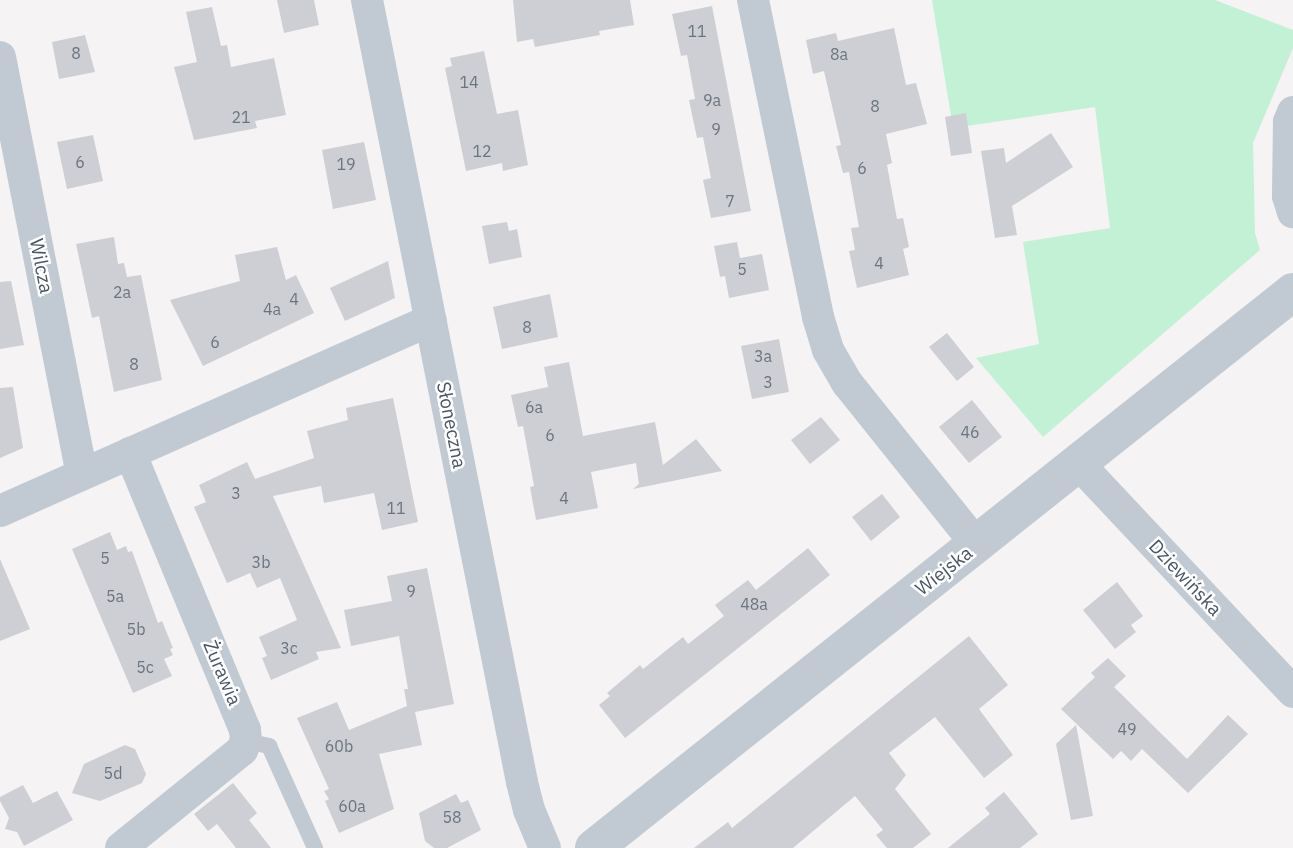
<!DOCTYPE html>
<html>
<head>
<meta charset="utf-8">
<style>
  body { margin:0 }
  #map { position:relative; width:1293px; height:848px; overflow:hidden; background:#f5f3f3; font-family:"IBM Plex Sans",sans-serif }
  div>[style] { position:absolute }
  .green>* { inset:0; background:#c3f1d5 }
  .building>* { inset:0; background:#cdcfd5 }
  .service>* { height:16px; margin:-8px; padding:0 8px; transform-origin:8px; border-radius:8px; background:#c1cad2 }
  .minor>* { height:32px; margin:-16px; padding:0 16px; transform-origin:16px; border-radius:16px; background:#c1cad2 }
  .tertiary>* { height:38px; margin:-19px; padding:0 19px; transform-origin:19px; border-radius:19px; background:#c1cad2 }
  span { translate:-50% -50%; white-space:nowrap; text-align:center; line-height:1.15; -webkit-text-stroke:5px #fff; paint-order:stroke }
  .number-label { font-size:16px; color:#6b747e }
  .number-label span { -webkit-text-stroke-width:0 }
  .street-label { font-size:19px; color:#4a5661 }
</style>
</head>
<body>
<div id="map">
  <div class="green">
    <div style="clip-path:polygon(932px 0,1215px 0,1293px 30px,1293px 48px,1253px 143px,1255px 233px,1260px 250px,1043px 437px,976px 358px,1039px 344px,1023px 242px,1110px 228px,1095px 107px,953px 128px)"></div>
  </div>
  <div class="building">
    <div style="clip-path:polygon(277px 0,314px 0,319px 25px,284px 33px)"></div>
    <div style="clip-path:polygon(513px 0,630px 0,634px 25px,599px 31px,600px 35px,535px 47px,533px 39px,517px 42px)"></div>
    <div style="clip-path:polygon(712px 6px,751px 211px,711px 218px,703px 180px,711px 178px,703px 137px,697px 138px,689px 100px,695px 99px,687px 55px,681px 56px,672px 14px)"></div>
    <div style="clip-path:polygon(212px 7px,221px 46px,227px 45px,231px 67px,274px 58px,286px 115px,255px 121px,257px 128px,194px 140px,174px 67px,197px 62px,186px 12px)"></div>
    <div style="clip-path:polygon(894px 28px,906px 85px,916px 83px,927px 124px,886px 134px,892px 163px,887px 165px,897px 219px,903px 218px,909px 247px,903px 249px,909px 275px,857px 288px,849px 251px,855px 250px,851px 228px,859px 227px,849px 172px,843px 173px,836px 146px,841px 145px,824px 71px,813px 74px,806px 40px,836px 33px,838px 41px)"></div>
    <div style="clip-path:polygon(85px 35px,95px 72px,59px 79px,52px 42px)"></div>
    <div style="clip-path:polygon(484px 51px,497px 114px,518px 110px,528px 165px,503px 171px,502px 163px,466px 171px,445px 68px,452px 66px,450px 58px)"></div>
    <div style="clip-path:polygon(966px 113px,972px 153px,951px 156px,945px 117px)"></div>
    <div style="clip-path:polygon(1051px 133px,1073px 167px,1012px 206px,1017px 235px,995px 238px,981px 151px,1004px 148px,1006px 163px)"></div>
    <div style="clip-path:polygon(93px 135px,103px 181px,67px 189px,57px 142px)"></div>
    <div style="clip-path:polygon(364px 142px,376px 200px,333px 209px,322px 150px)"></div>
    <div style="clip-path:polygon(507px 222px,509px 231px,517px 229px,522px 257px,489px 264px,482px 226px)"></div>
    <div style="clip-path:polygon(114px 237px,118px 264px,124px 263px,127px 277px,141px 275px,162px 380px,114px 392px,99px 316px,92px 318px,76px 244px)"></div>
    <div style="clip-path:polygon(737px 242px,740px 258px,762px 254px,769px 290px,729px 298px,725px 276px,720px 277px,714px 246px)"></div>
    <div style="clip-path:polygon(277px 247px,286px 280px,296px 275px,314px 313px,203px 366px,170px 300px,240px 281px,235px 255px)"></div>
    <div style="clip-path:polygon(388px 261px,395px 298px,345px 321px,330px 288px)"></div>
    <div style="clip-path:polygon(11px 281px,24px 345px,0 349px,0 282px)"></div>
    <div style="clip-path:polygon(550px 294px,558px 337px,502px 349px,493px 307px)"></div>
    <div style="clip-path:polygon(947px 333px,974px 367px,957px 381px,929px 347px)"></div>
    <div style="clip-path:polygon(779px 339px,789px 392px,752px 399px,741px 346px)"></div>
    <div style="clip-path:polygon(569px 362px,583px 436px,655px 422px,663px 465px,696px 439px,722px 471px,633px 489px,639px 484px,636px 463px,591px 472px,598px 508px,536px 520px,530px 487px,534px 486px,523px 426px,518px 427px,511px 395px,548px 387px,544px 367px)"></div>
    <div style="clip-path:polygon(13px 387px,23px 448px,0 458px,0 388px)"></div>
    <div style="clip-path:polygon(393px 398px,418px 522px,382px 530px,374px 493px,324px 503px,321px 486px,273px 496px,341px 648px,316px 652px,319px 659px,271px 680px,262px 658px,267px 656px,259px 637px,297px 620px,280px 578px,257px 588px,250px 573px,227px 583px,194px 507px,206px 502px,199px 485px,247px 462px,255px 479px,314px 458px,307px 431px,348px 420px,346px 408px)"></div>
    <div style="clip-path:polygon(972px 400px,1002px 437px,969px 463px,939px 427px)"></div>
    <div style="clip-path:polygon(821px 417px,840px 440px,810px 464px,791px 440px)"></div>
    <div style="clip-path:polygon(882px 494px,900px 517px,871px 541px,852px 517px)"></div>
    <div style="clip-path:polygon(110px 532px,117px 550px,126px 546px,128px 552px,132px 551px,158px 623px,162px 621px,173px 648px,170px 649px,173px 655px,164px 659px,172px 676px,133px 693px,72px 549px)"></div>
    <div style="clip-path:polygon(808px 548px,830px 575px,625px 738px,599px 705px,610px 696px,607px 693px,640px 665px,643px 669px,683px 637px,688px 644px,724px 616px,715px 605px,748px 580px,756px 590px)"></div>
    <div style="clip-path:polygon(0 559px,30px 629px,0 641px)"></div>
    <div style="clip-path:polygon(427px 568px,454px 704px,415px 712px,422px 745px,379px 754px,394px 809px,339px 833px,325px 801px,329px 799px,324px 791px,329px 789px,297px 718px,337px 702px,349px 730px,407px 706px,404px 689px,408px 689px,399px 636px,351px 646px,344px 610px,392px 601px,387px 576px)"></div>
    <div style="clip-path:polygon(1117px 582px,1143px 616px,1131px 625px,1136px 632px,1115px 649px,1083px 610px)"></div>
    <div style="clip-path:polygon(969px 636px,1008px 685px,979px 709px,1013px 755px,984px 778px,935px 717px,889px 753px,906px 775px,895px 789px,931px 834px,913px 848px,887px 848px,876px 835px,883px 830px,855px 796px,793px 848px,694px 848px,728px 822px,732px 828px)"></div>
    <div style="clip-path:polygon(1108px 658px,1126px 676px,1114px 687px,1187px 759px,1228px 715px,1248px 734px,1188px 793px,1142px 749px,1131px 761px,1121px 751px,1113px 759px,1061px 709px,1095px 677px,1091px 673px)"></div>
    <div style="clip-path:polygon(1076px 725px,1093px 816px,1071px 820px,1056px 744px)"></div>
    <div style="clip-path:polygon(125px 745px,135px 749px,146px 774px,142px 783px,100px 801px,72px 793px,84px 764px)"></div>
    <div style="clip-path:polygon(233px 783px,257px 813px,249px 820px,271px 848px,236px 848px,217px 824px,208px 831px,194px 814px)"></div>
    <div style="clip-path:polygon(23px 785px,33px 803px,57px 791px,73px 820px,24px 846px,17px 832px,5px 829px,9px 818px,0 801px,0 797px)"></div>
    <div style="clip-path:polygon(1004px 792px,1038px 834px,1020px 848px,948px 848px,990px 814px,985px 808px)"></div>
    <div style="clip-path:polygon(456px 794px,461px 803px,468px 800px,481px 830px,447px 848px,434px 848px,425px 841px,419px 813px)"></div>
  </div>
  <div class="service">
    <div style="left:246px;top:741px;width:24px;rotate:12deg"></div>
    <div style="left:269px;top:746px;width:112px;rotate:65.7deg"></div>
  </div>
  <div class="minor">
    <div style="left:367px;top:0;width:797px;rotate:78.79deg"></div>
    <div style="left:522px;top:782px;width:29px;rotate:76deg"></div>
    <div style="left:529px;top:810px;width:41px;rotate:67.2deg"></div>
    <div style="left:753px;top:0;width:324px;rotate:78.4deg"></div>
    <div style="left:818px;top:317px;width:34px;rotate:73deg"></div>
    <div style="left:828px;top:350px;width:39px;rotate:60deg"></div>
    <div style="left:848px;top:384px;width:206px;rotate:51.3deg"></div>
    <div style="left:0;top:57px;width:425px;rotate:78.9deg"></div>
    <div style="left:1293px;top:112px;width:11px;rotate:112deg"></div>
    <div style="left:1289px;top:122px;width:74px;rotate:90.8deg"></div>
    <div style="left:1288px;top:196px;width:17px;rotate:73deg"></div>
    <div style="left:1078px;top:463px;width:314px;rotate:46.8deg"></div>
    <div style="left:0;top:511px;width:471px;rotate:-23.9deg"></div>
    <div style="left:121px;top:848px;width:156px;rotate:-39deg"></div>
    <div style="left:242px;top:750px;width:10px;rotate:-66deg"></div>
    <div style="left:246px;top:741px;width:11px;rotate:-95deg"></div>
    <div style="left:245px;top:730px;width:300px;rotate:-112.5deg"></div>
  </div>
  <div class="tertiary">
    <div style="left:594px;top:848px;width:893px;rotate:-38.5deg"></div>
  </div>
  <div class="number-label">
    <span style="left:697px;top:31px">11</span>
    <span style="left:76px;top:53px">8</span>
    <span style="left:839px;top:54px">8a</span>
    <span style="left:469px;top:82px">14</span>
    <span style="left:712px;top:100px">9a</span>
    <span style="left:875px;top:106px">8</span>
    <span style="left:241px;top:117px">21</span>
    <span style="left:716px;top:129px">9</span>
    <span style="left:482px;top:151px">12</span>
    <span style="left:80px;top:162px">6</span>
    <span style="left:346px;top:164px">19</span>
    <span style="left:862px;top:168px">6</span>
    <span style="left:730px;top:201px">7</span>
    <span style="left:879px;top:263px">4</span>
    <span style="left:742px;top:269px">5</span>
    <span style="left:122px;top:292px">2a</span>
    <span style="left:294px;top:299px">4</span>
    <span style="left:272px;top:309px">4a</span>
    <span style="left:527px;top:327px">8</span>
    <span style="left:215px;top:342px">6</span>
    <span style="left:763px;top:356px">3a</span>
    <span style="left:134px;top:364px">8</span>
    <span style="left:768px;top:382px">3</span>
    <span style="left:534px;top:407px">6a</span>
    <span style="left:970px;top:432px">46</span>
    <span style="left:550px;top:435px">6</span>
    <span style="left:236px;top:493px">3</span>
    <span style="left:564px;top:498px">4</span>
    <span style="left:396px;top:508px">11</span>
    <span style="left:105px;top:558px">5</span>
    <span style="left:261px;top:562px">3b</span>
    <span style="left:411px;top:591px">9</span>
    <span style="left:115px;top:596px">5a</span>
    <span style="left:754px;top:604px">48a</span>
    <span style="left:136px;top:629px">5b</span>
    <span style="left:289px;top:648px">3c</span>
    <span style="left:145px;top:667px">5c</span>
    <span style="left:1127px;top:729px">49</span>
    <span style="left:339px;top:746px">60b</span>
    <span style="left:113px;top:773px">5d</span>
    <span style="left:352px;top:806px">60a</span>
    <span style="left:452px;top:817px">58</span>
  </div>
  <div class="street-label">
    <span style="left:41px;top:266px;rotate:79deg">Wilcza</span>
    <span style="left:451px;top:425px;rotate:79deg">Słoneczna</span>
    <span style="left:944px;top:571px;rotate:-38deg">Wiejska</span>
    <span style="left:1185px;top:578px;rotate:47deg">Dziewińska</span>
    <span style="left:222px;top:673px;rotate:67deg">Żurawia</span>
  </div>
</div>
</body>
</html>
